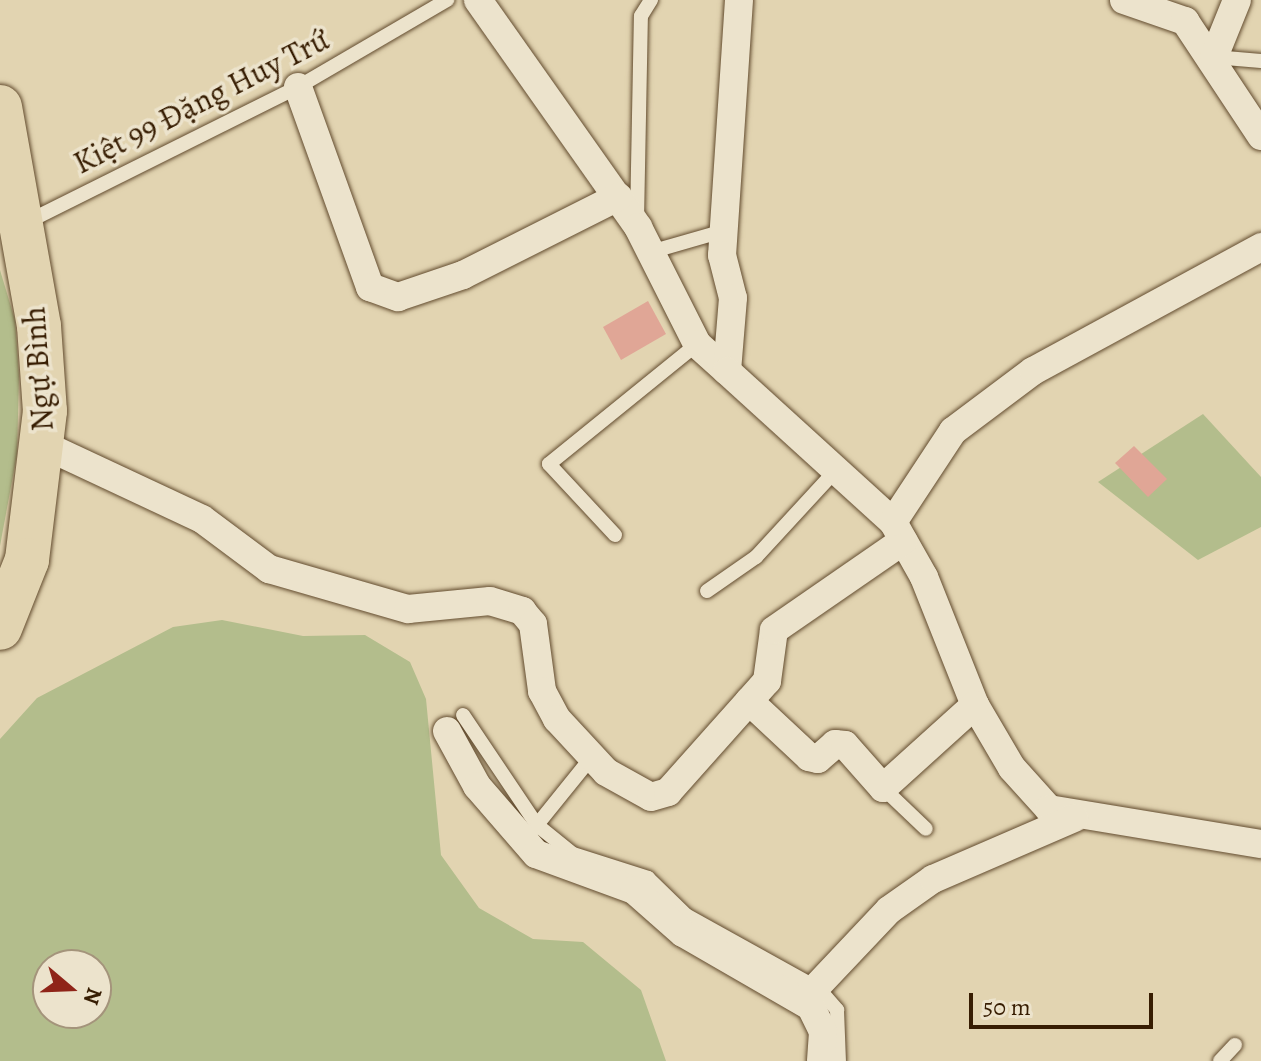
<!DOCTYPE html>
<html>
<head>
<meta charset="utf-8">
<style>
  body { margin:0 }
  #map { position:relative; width:1261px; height:1061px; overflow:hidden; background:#e2d4b1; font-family:Alegreya,serif }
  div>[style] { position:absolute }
  .green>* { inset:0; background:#b3bd8c }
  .building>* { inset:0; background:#e0a696 }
  .roads { filter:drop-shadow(0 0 2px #624b2e) drop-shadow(0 0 2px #624b2e) }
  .lane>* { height:14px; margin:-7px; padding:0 7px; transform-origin:7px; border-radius:7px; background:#ece3cc }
  .street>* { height:28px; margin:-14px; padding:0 14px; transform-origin:14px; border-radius:14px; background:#ece3cc }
  .highway>* { height:44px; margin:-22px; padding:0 22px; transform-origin:22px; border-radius:22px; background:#e2d4b1 }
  span { translate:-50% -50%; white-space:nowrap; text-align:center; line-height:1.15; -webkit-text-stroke:7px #ece3cc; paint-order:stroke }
  .street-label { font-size:32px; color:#371d02 }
  .north { position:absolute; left:32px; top:949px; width:80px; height:80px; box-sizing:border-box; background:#ece3cc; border:2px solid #a4947b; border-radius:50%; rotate:109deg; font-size:22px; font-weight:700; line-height:32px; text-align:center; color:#371d02 }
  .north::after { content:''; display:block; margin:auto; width:28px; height:36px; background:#8f2418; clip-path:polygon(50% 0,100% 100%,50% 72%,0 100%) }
  .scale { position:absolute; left:969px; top:993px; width:184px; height:36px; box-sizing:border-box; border:4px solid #371d02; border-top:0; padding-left:10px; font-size:24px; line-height:28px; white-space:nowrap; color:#371d02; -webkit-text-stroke:6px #ece3cc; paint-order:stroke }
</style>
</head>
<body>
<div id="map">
  <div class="green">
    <div style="clip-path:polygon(0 270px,15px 320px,19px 376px,17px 454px,0 546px)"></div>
    <div style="clip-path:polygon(1203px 414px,1261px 477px,1261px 527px,1198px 560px,1098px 482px)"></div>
    <div style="clip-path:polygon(evenodd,222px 620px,303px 636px,365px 635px,410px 662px,426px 699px,441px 855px,479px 908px,533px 939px,583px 942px,641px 990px,666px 1061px,0 1061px,0 739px,37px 698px,173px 627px,222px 620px,48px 965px,96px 965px,96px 1013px,48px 1013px,48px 965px)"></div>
  </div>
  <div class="building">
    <div style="clip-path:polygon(648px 301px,666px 334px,621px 360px,603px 327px)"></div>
    <div style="clip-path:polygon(1134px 446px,1167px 479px,1148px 497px,1115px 463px)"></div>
  </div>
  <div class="roads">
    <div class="lane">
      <div style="left:1214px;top:57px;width:47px;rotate:4.9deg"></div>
      <div style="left:637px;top:220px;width:204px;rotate:-88.9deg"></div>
      <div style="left:641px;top:16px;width:19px;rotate:-58deg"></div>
      <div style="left:27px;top:222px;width:303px;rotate:-26.5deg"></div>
      <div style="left:298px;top:87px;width:173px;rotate:-30.3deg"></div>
      <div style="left:650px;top:252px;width:76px;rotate:-16deg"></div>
      <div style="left:615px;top:535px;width:97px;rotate:-132.9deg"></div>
      <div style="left:549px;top:464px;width:191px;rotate:-39deg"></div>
      <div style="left:707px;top:591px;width:60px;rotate:-34.8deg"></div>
      <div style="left:756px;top:557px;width:118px;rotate:-47.4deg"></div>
      <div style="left:463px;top:715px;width:133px;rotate:56.1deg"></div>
      <div style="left:537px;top:825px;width:6px;rotate:129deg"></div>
      <div style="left:591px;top:758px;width:86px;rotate:128.9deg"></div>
      <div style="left:537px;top:825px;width:46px;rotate:38.9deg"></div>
      <div style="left:573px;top:854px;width:79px;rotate:17.7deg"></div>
      <div style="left:648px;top:878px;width:53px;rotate:44.2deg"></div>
      <div style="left:686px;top:915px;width:152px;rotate:29.1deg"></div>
      <div style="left:819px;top:989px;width:28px;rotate:49deg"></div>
      <div style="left:837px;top:1010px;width:51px;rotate:87.8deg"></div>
      <div style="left:883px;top:788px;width:59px;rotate:43.6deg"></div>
      <div style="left:1220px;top:1061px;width:22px;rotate:-47deg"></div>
    </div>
    <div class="street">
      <div style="left:478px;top:0;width:278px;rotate:54.8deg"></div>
      <div style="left:638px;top:227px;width:131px;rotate:63.2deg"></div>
      <div style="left:697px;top:344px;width:40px;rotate:42deg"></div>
      <div style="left:739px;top:0;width:256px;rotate:93.8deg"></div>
      <div style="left:722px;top:255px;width:44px;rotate:75.7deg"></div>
      <div style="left:733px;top:298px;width:73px;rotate:94.7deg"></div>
      <div style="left:727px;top:371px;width:224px;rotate:42.3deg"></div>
      <div style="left:893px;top:522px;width:63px;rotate:60.6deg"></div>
      <div style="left:924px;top:577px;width:138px;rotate:68.3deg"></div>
      <div style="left:975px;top:705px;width:73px;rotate:59.6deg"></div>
      <div style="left:1012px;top:768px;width:55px;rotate:47.9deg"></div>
      <div style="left:1049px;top:809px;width:215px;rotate:9.4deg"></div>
      <div style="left:1124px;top:0;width:65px;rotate:19deg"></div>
      <div style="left:1185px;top:21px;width:138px;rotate:56.5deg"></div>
      <div style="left:1214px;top:57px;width:61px;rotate:-68deg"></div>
      <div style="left:298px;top:87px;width:213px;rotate:70.2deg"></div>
      <div style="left:370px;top:287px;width:30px;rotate:20deg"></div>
      <div style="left:398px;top:297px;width:69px;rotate:-18.7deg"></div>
      <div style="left:463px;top:275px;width:174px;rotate:-26.7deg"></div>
      <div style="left:44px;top:445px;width:174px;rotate:25.1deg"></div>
      <div style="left:202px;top:519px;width:84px;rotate:36.7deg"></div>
      <div style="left:269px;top:569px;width:145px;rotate:16.1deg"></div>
      <div style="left:408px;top:609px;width:82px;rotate:-5.6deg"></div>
      <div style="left:490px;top:601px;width:34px;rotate:17deg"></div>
      <div style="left:522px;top:611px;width:17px;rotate:50deg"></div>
      <div style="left:533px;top:624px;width:68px;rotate:82.3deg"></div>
      <div style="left:542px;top:691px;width:32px;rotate:62deg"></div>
      <div style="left:557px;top:719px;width:72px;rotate:47.2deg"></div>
      <div style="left:606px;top:772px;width:51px;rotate:29.1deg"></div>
      <div style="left:651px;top:797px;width:18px;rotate:-16deg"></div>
      <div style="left:668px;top:792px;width:149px;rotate:-48.3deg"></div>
      <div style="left:767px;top:681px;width:51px;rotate:-82.2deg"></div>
      <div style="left:774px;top:630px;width:157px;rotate:-34.6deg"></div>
      <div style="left:893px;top:522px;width:109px;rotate:-56.6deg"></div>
      <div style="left:953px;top:431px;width:100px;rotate:-36.9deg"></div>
      <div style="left:1033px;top:371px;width:260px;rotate:-28.5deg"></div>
      <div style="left:749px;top:701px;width:82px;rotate:43deg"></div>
      <div style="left:809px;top:757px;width:9px;rotate:13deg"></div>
      <div style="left:818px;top:759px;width:23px;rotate:-41deg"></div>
      <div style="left:835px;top:744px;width:10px;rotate:6deg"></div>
      <div style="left:845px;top:745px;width:57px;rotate:48.5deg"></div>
      <div style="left:883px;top:788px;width:124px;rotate:-42.1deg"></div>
      <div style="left:447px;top:731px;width:63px;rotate:61.4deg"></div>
      <div style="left:477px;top:786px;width:90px;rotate:49.1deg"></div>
      <div style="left:536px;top:854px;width:104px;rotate:20.2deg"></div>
      <div style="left:634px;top:890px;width:65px;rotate:41.3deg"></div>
      <div style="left:683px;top:933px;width:148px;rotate:30deg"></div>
      <div style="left:811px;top:1007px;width:28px;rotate:64deg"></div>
      <div style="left:823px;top:1032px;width:29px;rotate:94deg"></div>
      <div style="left:803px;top:1001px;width:125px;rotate:-46.6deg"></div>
      <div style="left:889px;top:910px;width:54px;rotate:-35.2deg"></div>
      <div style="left:933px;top:879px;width:154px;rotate:-23.4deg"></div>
    </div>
    <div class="highway">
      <div style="left:0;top:107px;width:222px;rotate:79.9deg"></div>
      <div style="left:39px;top:326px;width:85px;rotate:86deg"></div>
      <div style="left:45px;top:411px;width:150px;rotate:96.9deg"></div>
      <div style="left:27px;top:560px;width:73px;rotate:111.7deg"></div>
    </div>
  </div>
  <div class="street-label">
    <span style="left:201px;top:101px;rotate:-27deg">Kiệt 99 Đặng Huy Trứ</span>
    <span style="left:38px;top:369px;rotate:-94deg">Ngự Bình</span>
  </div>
  <div class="north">N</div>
  <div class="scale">50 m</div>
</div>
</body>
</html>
